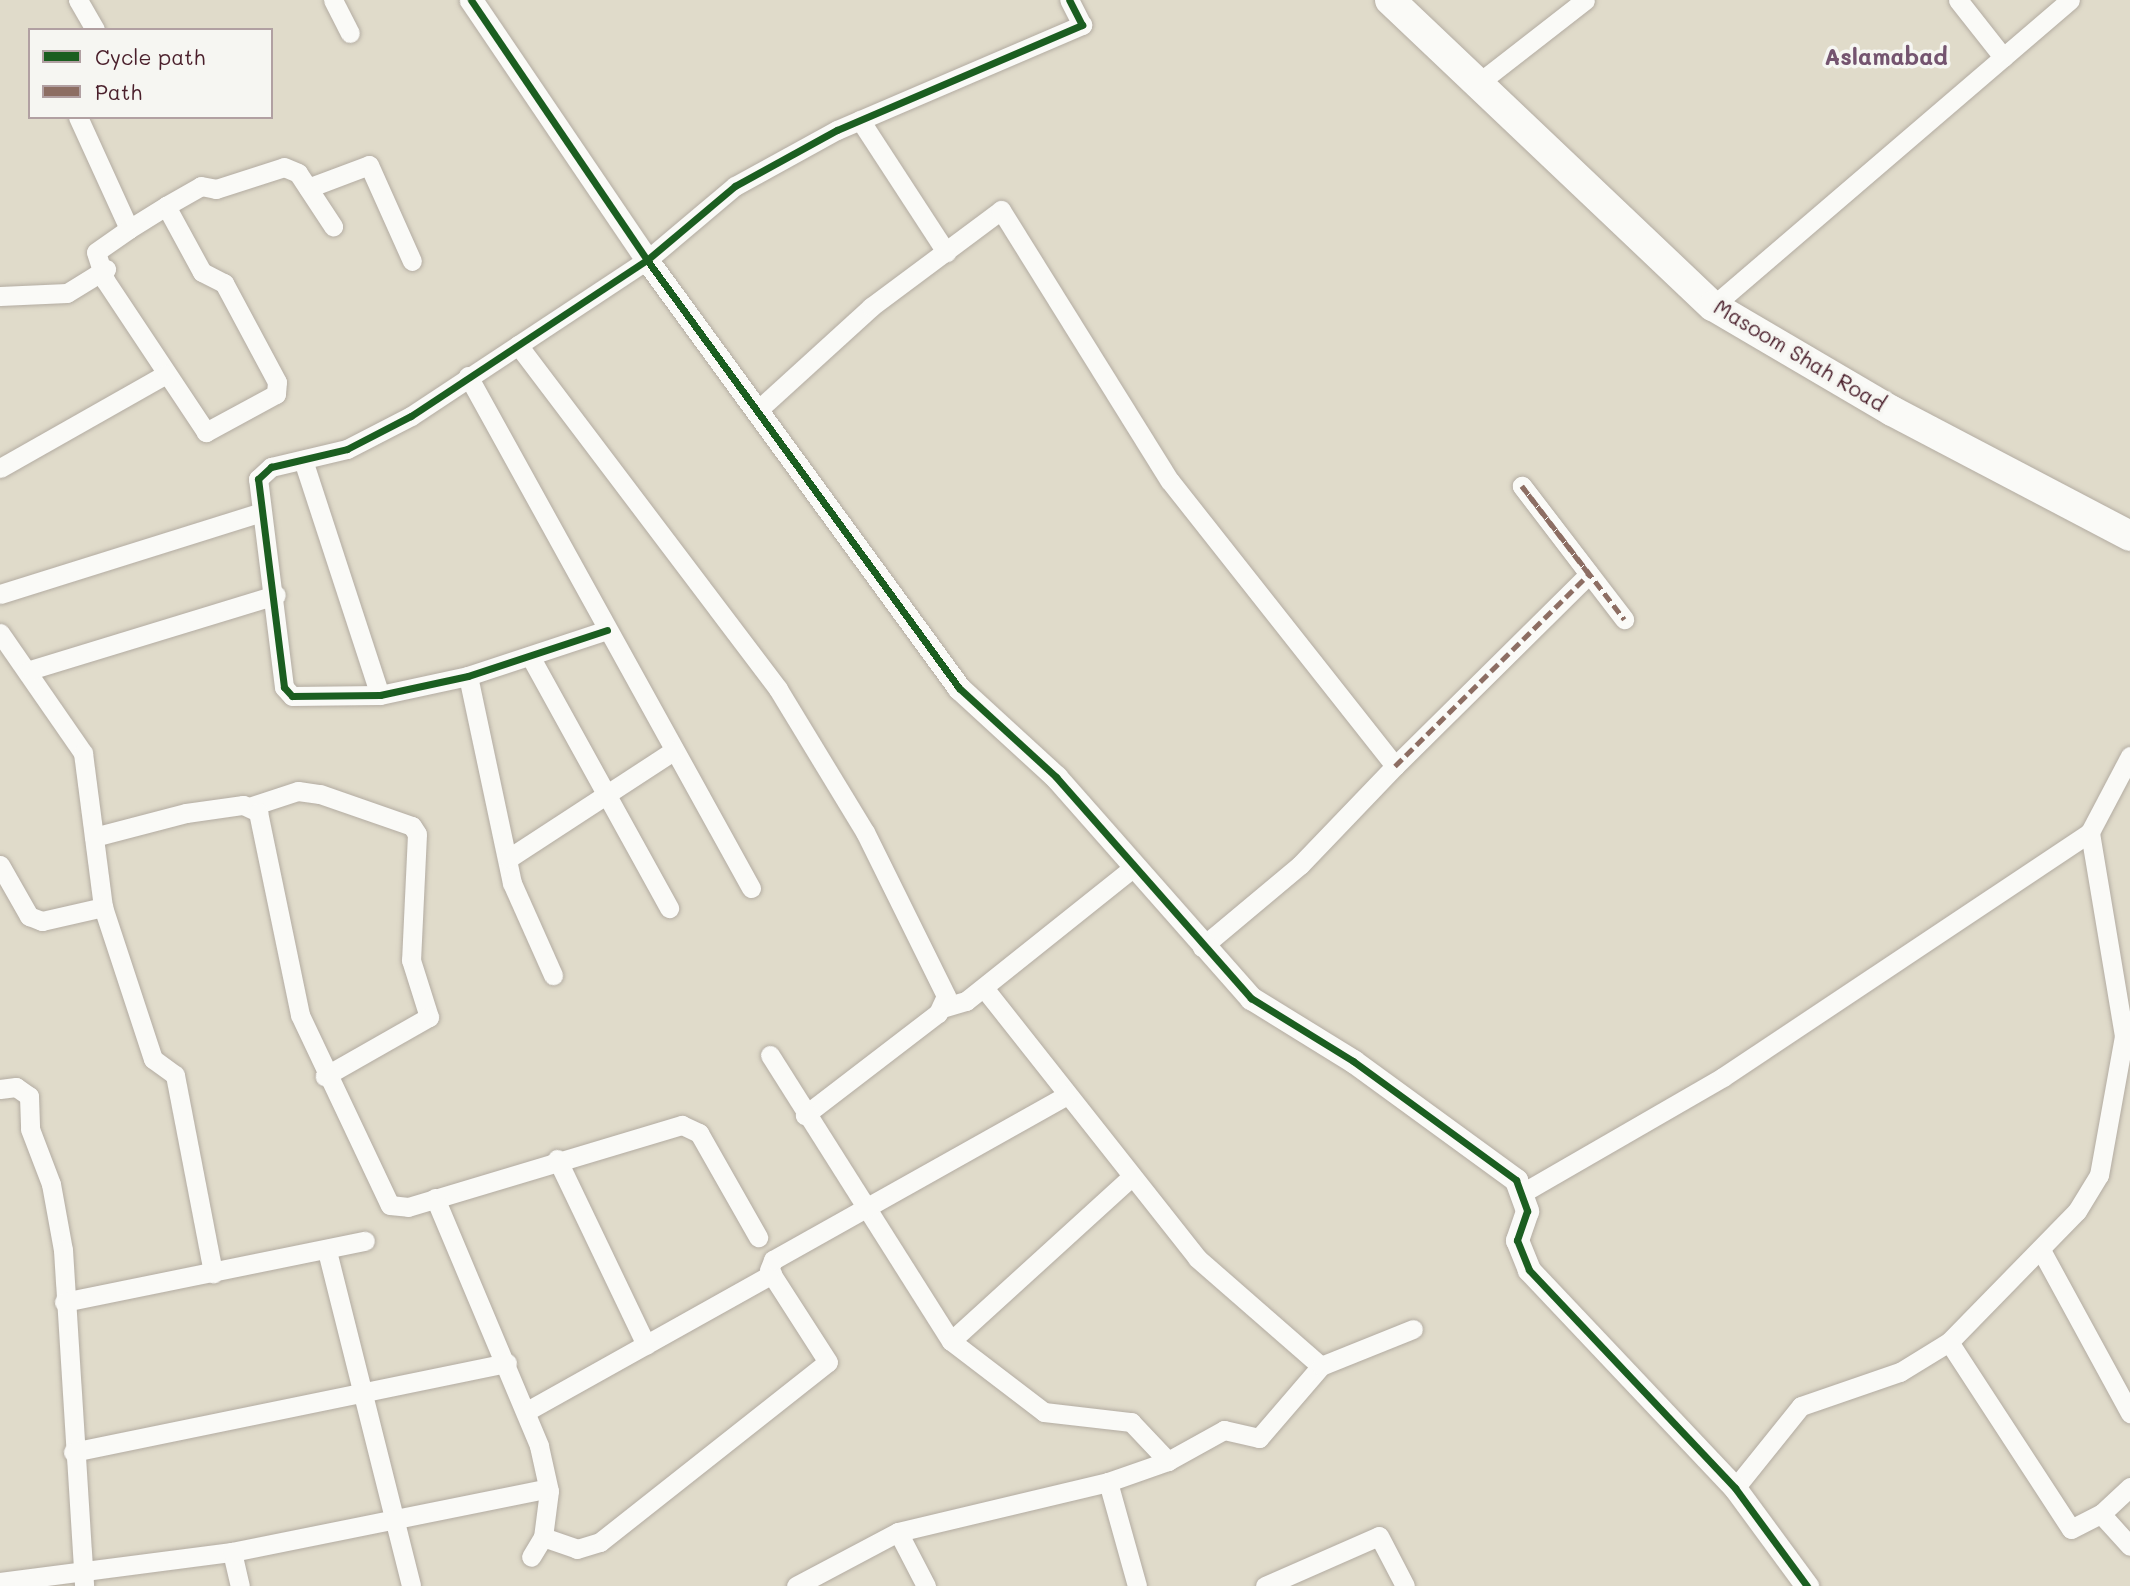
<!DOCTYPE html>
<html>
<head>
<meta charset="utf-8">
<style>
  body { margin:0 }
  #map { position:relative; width:2130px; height:1586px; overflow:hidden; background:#e0dbca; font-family:Mali,sans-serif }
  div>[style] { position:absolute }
  .roads { filter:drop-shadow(0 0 2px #b3aca2) drop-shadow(0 0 2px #b3aca2) }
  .minor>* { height:19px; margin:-9.5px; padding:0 9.5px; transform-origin:9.5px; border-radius:9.5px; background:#fafaf7 }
  .tertiary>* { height:23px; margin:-11.5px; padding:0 11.5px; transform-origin:11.5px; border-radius:11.5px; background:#fafaf7 }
  .primary>* { height:30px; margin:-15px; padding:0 15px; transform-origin:15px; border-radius:15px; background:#fafaf7 }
  .quiet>* { height:5px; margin-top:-2.5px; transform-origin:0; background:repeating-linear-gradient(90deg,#8d6e63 0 10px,transparent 0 15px) }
  .cycleway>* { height:7px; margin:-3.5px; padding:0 3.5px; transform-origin:3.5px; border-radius:3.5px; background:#1b5e20 }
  span { translate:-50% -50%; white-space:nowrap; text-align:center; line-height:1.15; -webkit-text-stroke:7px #f6f6f2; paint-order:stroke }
  .street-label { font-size:21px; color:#4a1f2b }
  .neighbourhood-label { font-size:23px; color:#74546f; font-weight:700 }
  .legend { position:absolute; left:28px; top:28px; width:245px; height:91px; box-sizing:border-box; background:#f6f6f2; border:2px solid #b1a0a2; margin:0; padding:9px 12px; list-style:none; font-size:21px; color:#4a1f2b }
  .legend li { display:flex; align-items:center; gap:14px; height:35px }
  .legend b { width:35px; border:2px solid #b1a0a2 }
</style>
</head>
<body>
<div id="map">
  <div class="roads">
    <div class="minor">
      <div style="left:78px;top:0;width:34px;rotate:60deg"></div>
      <div style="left:333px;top:0;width:37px;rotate:63deg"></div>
      <div style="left:1958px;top:0;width:73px;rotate:51.7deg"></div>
      <div style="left:1476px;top:85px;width:138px;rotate:-37.9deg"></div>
      <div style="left:78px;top:117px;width:123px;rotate:65.5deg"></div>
      <div style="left:860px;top:120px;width:158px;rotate:56.9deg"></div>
      <div style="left:308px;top:188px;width:65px;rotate:-20.7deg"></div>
      <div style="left:369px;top:165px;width:105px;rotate:65.9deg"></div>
      <div style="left:166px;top:206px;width:75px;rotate:61.4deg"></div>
      <div style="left:202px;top:272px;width:25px;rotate:27deg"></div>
      <div style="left:224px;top:283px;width:112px;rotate:61.8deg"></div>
      <div style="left:277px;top:382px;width:12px;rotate:95deg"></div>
      <div style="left:276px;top:394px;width:80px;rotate:151.5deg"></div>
      <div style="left:206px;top:432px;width:182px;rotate:-123.6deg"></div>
      <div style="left:105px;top:280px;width:29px;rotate:-108deg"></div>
      <div style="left:96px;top:252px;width:40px;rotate:-34.9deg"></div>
      <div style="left:129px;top:229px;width:44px;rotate:-31.9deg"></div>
      <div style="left:166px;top:206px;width:40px;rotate:-29.7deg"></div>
      <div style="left:201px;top:186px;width:15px;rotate:11deg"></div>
      <div style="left:216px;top:189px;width:71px;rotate:-17.9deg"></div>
      <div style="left:284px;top:167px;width:15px;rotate:23deg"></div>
      <div style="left:298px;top:173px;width:64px;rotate:56.6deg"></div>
      <div style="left:0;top:296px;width:67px;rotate:-2.6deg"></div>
      <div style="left:67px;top:293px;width:46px;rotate:-31.6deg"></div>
      <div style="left:1713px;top:306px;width:470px;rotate:-40.6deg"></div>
      <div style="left:518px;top:345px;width:431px;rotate:52.9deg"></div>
      <div style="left:778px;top:689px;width:167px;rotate:58.7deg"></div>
      <div style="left:865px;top:832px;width:183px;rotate:63.7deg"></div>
      <div style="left:946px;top:996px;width:19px;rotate:115deg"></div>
      <div style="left:938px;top:1013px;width:168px;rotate:142.5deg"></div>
      <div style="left:468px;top:376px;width:585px;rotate:61.07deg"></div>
      <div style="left:758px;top:410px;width:153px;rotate:-42.3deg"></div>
      <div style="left:871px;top:307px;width:162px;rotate:-36.7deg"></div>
      <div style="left:1001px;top:210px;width:319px;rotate:58.1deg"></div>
      <div style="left:1170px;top:481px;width:363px;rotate:51.7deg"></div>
      <div style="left:1395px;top:766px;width:137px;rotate:133.8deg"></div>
      <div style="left:1300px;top:865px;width:128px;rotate:140.1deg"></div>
      <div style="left:303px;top:460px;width:247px;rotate:71.9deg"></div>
      <div style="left:0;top:468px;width:191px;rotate:-29.5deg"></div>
      <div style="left:0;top:594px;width:274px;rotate:-17.4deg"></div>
      <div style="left:607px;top:630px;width:146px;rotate:161.7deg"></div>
      <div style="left:468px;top:676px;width:90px;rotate:167.8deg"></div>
      <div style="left:380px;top:695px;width:88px;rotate:179.3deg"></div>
      <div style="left:292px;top:696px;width:12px;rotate:-132deg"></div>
      <div style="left:284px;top:687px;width:210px;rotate:-97.1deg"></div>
      <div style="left:258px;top:479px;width:18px;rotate:-43deg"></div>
      <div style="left:271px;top:467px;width:78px;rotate:-13.3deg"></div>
      <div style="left:347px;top:449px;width:72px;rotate:-27.3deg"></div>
      <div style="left:411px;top:416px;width:283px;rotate:-33.5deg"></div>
      <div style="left:647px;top:260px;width:115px;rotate:-40.1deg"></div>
      <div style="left:735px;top:186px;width:116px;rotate:-28.8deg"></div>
      <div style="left:837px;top:130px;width:267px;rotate:-23.2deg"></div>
      <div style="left:1082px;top:25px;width:28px;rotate:-117deg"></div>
      <div style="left:0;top:633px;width:146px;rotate:55.3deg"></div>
      <div style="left:83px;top:753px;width:155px;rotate:82.6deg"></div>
      <div style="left:103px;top:907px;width:160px;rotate:71.8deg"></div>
      <div style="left:153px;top:1059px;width:27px;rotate:36deg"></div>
      <div style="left:175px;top:1075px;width:202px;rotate:79.1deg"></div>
      <div style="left:530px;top:656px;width:288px;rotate:61.1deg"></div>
      <div style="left:30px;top:670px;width:257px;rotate:-17deg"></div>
      <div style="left:468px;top:676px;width:212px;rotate:78deg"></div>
      <div style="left:512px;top:883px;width:101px;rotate:66deg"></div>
      <div style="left:1395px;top:766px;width:273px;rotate:-44.7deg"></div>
      <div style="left:1589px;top:574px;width:111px;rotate:-127.3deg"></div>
      <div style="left:1522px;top:486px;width:168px;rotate:52.5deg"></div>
      <div style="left:252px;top:806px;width:48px;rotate:-18.1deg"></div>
      <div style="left:298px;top:791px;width:22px;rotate:8deg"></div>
      <div style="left:320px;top:794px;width:97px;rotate:19.2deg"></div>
      <div style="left:412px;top:826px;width:9px;rotate:58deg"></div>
      <div style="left:417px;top:834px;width:126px;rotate:92.7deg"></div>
      <div style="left:411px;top:960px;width:60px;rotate:72.5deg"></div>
      <div style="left:429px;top:1017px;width:120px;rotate:150.4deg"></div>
      <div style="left:94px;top:837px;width:95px;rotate:-14.6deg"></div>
      <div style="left:186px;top:813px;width:58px;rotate:-8deg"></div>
      <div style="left:243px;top:805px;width:17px;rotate:25deg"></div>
      <div style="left:258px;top:812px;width:207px;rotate:78.3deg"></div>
      <div style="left:300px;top:1015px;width:210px;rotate:64.7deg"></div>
      <div style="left:390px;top:1205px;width:18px;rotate:6deg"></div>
      <div style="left:408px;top:1207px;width:286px;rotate:-16.7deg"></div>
      <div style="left:682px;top:1125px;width:19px;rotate:25deg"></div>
      <div style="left:699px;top:1133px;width:120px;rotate:60.4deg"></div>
      <div style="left:509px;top:858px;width:196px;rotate:-33.1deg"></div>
      <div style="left:0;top:865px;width:59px;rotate:60.4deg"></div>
      <div style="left:29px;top:916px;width:14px;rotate:21deg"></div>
      <div style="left:42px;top:921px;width:63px;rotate:-12.9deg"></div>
      <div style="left:984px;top:988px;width:344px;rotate:51.7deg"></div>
      <div style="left:1197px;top:1258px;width:164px;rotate:41.1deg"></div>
      <div style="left:945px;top:1007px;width:22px;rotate:-16deg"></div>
      <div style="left:966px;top:1001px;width:215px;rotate:-38.6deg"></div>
      <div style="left:770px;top:1055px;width:338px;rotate:57.7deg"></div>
      <div style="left:951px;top:1341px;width:117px;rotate:37.4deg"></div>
      <div style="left:1044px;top:1412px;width:88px;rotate:6.6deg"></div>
      <div style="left:1131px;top:1422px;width:54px;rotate:46.5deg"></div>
      <div style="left:0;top:1089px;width:16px;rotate:-7deg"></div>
      <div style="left:16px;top:1087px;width:16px;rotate:35deg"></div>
      <div style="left:29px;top:1096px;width:33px;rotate:88deg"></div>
      <div style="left:30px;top:1129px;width:59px;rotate:69.1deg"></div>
      <div style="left:51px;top:1184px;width:67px;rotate:79.7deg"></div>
      <div style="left:63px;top:1250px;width:337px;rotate:86.4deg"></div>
      <div style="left:557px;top:1159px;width:206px;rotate:64.4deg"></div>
      <div style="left:1524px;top:1192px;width:230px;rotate:-30deg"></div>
      <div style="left:1723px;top:1077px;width:441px;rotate:-33.7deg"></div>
      <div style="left:2090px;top:832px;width:86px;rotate:-62.2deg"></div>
      <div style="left:435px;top:1198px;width:269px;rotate:67.2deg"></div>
      <div style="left:539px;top:1446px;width:46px;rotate:77.5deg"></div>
      <div style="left:549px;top:1491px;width:46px;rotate:97.4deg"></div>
      <div style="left:543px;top:1537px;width:23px;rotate:121deg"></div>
      <div style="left:2041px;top:1250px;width:186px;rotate:61.4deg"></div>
      <div style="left:327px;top:1251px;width:345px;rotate:75.9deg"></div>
      <div style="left:64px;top:1302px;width:307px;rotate:-11.5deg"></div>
      <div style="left:951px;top:1341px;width:244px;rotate:-42.3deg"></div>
      <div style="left:1949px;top:1342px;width:223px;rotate:56.9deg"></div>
      <div style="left:2071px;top:1529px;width:34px;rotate:-27deg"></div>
      <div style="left:2101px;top:1514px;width:40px;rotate:-43deg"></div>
      <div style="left:527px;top:1411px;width:281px;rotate:-29.2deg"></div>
      <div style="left:73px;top:1452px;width:443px;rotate:-11.6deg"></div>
      <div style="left:1108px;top:1482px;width:108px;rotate:74.4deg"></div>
      <div style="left:1735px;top:1488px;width:105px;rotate:-51.2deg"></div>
      <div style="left:1801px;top:1406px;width:105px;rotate:-19deg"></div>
      <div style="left:1900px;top:1372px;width:57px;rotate:-31.5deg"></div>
      <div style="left:1949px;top:1342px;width:183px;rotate:-45.7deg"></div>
      <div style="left:2077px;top:1211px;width:42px;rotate:-58.6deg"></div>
      <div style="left:2099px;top:1175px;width:141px;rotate:-79.8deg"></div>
      <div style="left:2124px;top:1036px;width:207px;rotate:-99.5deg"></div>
      <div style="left:2101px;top:1514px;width:43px;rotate:47.8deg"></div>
      <div style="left:898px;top:1532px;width:61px;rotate:62.6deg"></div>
      <div style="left:543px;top:1537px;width:36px;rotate:19deg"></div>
      <div style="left:577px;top:1549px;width:24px;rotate:-17deg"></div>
      <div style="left:600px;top:1542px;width:290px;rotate:-38.3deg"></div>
      <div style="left:828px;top:1362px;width:109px;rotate:-122.7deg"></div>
      <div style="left:769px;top:1270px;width:11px;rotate:-68deg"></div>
      <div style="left:773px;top:1260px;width:337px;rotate:-29.3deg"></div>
      <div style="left:232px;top:1552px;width:35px;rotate:77deg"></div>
      <div style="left:0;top:1582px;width:234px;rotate:-7.4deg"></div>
      <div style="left:232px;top:1552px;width:319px;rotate:-11.4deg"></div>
      <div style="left:796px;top:1586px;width:115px;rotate:-27.9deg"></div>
      <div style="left:898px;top:1532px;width:216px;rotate:-13.4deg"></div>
      <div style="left:1108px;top:1482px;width:64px;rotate:-19.3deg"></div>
      <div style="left:1168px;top:1461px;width:64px;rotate:-29deg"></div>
      <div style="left:1224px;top:1430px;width:36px;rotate:13deg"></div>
      <div style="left:1259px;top:1438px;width:95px;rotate:-49.3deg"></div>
      <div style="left:1321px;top:1366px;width:99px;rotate:-21.9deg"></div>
      <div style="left:1265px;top:1586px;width:124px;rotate:-23.7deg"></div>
      <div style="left:1379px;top:1536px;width:56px;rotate:62.5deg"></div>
    </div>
    <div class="tertiary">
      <div style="left:471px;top:0;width:314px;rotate:55.9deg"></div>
      <div style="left:647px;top:260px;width:530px;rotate:53.91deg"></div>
      <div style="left:959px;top:688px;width:132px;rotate:42.5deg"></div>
      <div style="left:1056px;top:777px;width:295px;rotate:48.6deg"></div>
      <div style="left:1251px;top:998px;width:120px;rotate:31.7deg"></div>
      <div style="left:1353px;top:1061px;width:202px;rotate:36.1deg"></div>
      <div style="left:1516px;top:1180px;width:33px;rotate:70deg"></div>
      <div style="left:1527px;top:1211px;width:31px;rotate:109deg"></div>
      <div style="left:1517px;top:1240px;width:32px;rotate:68deg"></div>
      <div style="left:1529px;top:1270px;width:300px;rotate:46.6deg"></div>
      <div style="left:1735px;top:1488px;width:122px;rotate:53.7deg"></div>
    </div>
    <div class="primary">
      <div style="left:1390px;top:0;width:445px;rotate:43.5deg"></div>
      <div style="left:1713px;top:306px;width:208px;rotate:30.4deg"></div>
      <div style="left:1892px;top:411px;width:269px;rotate:27.7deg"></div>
    </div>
  </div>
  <div class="quiet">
    <div style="left:1395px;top:766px;width:273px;rotate:-44.7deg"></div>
    <div style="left:1589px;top:574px;width:111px;rotate:-127.3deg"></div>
    <div style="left:1522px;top:486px;width:168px;rotate:52.5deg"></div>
  </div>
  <div class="cycleway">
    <div style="left:471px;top:0;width:314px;rotate:55.9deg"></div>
    <div style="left:647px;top:260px;width:530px;rotate:53.91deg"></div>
    <div style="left:959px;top:688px;width:132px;rotate:42.5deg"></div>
    <div style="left:1056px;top:777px;width:295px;rotate:48.6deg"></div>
    <div style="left:1251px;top:998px;width:120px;rotate:31.7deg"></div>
    <div style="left:1353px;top:1061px;width:202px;rotate:36.1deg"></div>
    <div style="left:1516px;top:1180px;width:33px;rotate:70deg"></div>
    <div style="left:1527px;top:1211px;width:31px;rotate:109deg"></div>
    <div style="left:1517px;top:1240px;width:32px;rotate:68deg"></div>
    <div style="left:1529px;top:1270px;width:300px;rotate:46.6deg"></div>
    <div style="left:1735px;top:1488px;width:122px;rotate:53.7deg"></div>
    <div style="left:607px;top:630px;width:146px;rotate:161.7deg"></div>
    <div style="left:468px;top:676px;width:90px;rotate:167.8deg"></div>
    <div style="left:380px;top:695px;width:88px;rotate:179.3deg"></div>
    <div style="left:292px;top:696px;width:12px;rotate:-132deg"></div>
    <div style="left:284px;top:687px;width:210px;rotate:-97.1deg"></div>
    <div style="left:258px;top:479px;width:18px;rotate:-43deg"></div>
    <div style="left:271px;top:467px;width:78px;rotate:-13.3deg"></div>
    <div style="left:347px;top:449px;width:72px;rotate:-27.3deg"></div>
    <div style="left:411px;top:416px;width:283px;rotate:-33.5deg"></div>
    <div style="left:647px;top:260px;width:115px;rotate:-40.1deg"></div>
    <div style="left:735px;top:186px;width:116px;rotate:-28.8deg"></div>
    <div style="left:837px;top:130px;width:267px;rotate:-23.2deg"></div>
    <div style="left:1082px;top:25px;width:28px;rotate:-117deg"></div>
  </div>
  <div class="street-label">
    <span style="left:1800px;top:355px;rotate:31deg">Masoom Shah Road</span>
  </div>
  <div class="neighbourhood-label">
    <span style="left:1886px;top:56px">Aslamabad</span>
  </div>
  <ul class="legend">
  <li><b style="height:9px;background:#1b5e20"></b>Cycle path</li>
  <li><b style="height:9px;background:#8d6e63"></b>Path</li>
  </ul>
</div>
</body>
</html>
